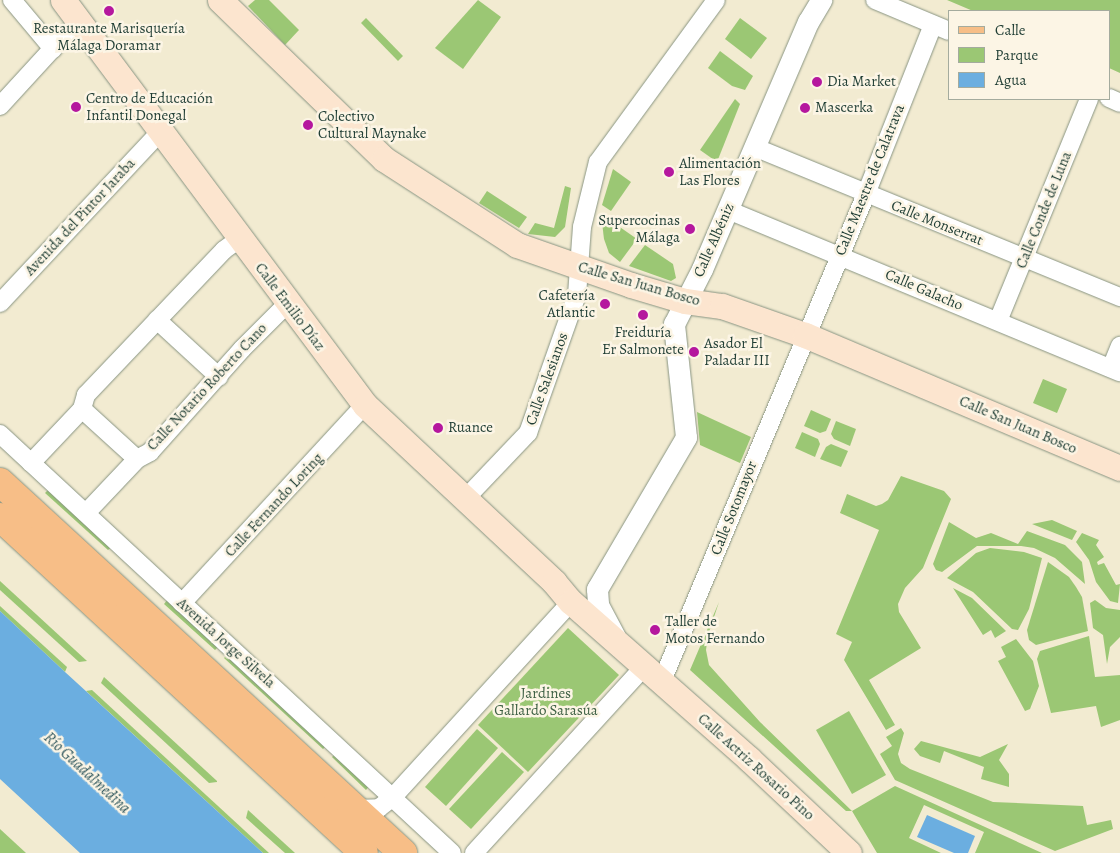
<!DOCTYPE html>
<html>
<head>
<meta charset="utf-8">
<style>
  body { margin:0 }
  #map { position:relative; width:1120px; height:853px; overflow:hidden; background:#f2ebd1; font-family:Alegreya,serif }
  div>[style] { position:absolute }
  .green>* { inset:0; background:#9bc774 }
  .water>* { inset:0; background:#6baee0 }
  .roads { filter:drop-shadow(0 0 1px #889482) drop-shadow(0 0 1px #889482) }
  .minor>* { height:18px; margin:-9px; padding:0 9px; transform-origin:9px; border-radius:9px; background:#fff }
  .tertiary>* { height:21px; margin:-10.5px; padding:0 10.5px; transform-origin:10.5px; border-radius:10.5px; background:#fff }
  .secondary>* { height:25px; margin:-12.5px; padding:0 12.5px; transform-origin:12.5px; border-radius:12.5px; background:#fce5cf }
  .primary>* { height:28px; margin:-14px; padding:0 14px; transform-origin:14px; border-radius:14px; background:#f7be87 }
  .dots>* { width:14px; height:14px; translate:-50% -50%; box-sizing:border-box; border:2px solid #fcf5e5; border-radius:50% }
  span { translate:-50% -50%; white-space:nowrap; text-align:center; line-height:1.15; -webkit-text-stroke:5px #fcf5e5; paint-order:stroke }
  .poi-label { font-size:15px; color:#1f3d34 }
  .left { translate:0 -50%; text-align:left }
  .right { translate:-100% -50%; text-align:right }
  .street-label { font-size:15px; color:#1f3d34 }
  .park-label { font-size:15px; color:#3e6044 }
  .water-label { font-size:16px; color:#32595f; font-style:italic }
  .legend { position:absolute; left:948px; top:10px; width:162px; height:90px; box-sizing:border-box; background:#fcf5e5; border:1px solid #a4ab9e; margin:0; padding:6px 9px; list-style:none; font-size:15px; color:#1f3d34 }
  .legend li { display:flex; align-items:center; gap:10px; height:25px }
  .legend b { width:25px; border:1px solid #a4ab9e }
</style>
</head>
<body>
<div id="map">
  <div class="green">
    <div style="clip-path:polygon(255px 0,269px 0,299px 30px,285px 45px,248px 6px)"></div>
    <div style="clip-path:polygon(478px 0,501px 17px,463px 69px,435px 48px)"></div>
    <div style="clip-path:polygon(947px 0,1120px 0,1120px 73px,1109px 68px,1109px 11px,973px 11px)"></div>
    <div style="clip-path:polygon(366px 18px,403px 56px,398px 61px,361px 23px)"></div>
    <div style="clip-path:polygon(740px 18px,767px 38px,751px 59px,725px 39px)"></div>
    <div style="clip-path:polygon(720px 51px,753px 76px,745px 90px,732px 86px,708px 68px)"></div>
    <div style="clip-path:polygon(735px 99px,740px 104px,717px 162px,700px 150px)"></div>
    <div style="clip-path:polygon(613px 169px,631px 182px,611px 211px,602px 205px)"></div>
    <div style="clip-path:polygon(565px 186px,571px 188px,565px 227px,555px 237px,528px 234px,535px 223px,554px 228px)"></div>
    <div style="clip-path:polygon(487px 191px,527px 217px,519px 228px,479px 203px)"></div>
    <div style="clip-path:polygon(601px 214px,637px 239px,620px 262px,609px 253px,604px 239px)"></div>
    <div style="clip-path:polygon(645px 245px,673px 264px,676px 278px,671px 281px,629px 266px)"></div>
    <div style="clip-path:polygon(1043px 379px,1067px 389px,1057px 413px,1033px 403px)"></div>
    <div style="clip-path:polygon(811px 410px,831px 419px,826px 431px,820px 433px,804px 426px)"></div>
    <div style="clip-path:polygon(697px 412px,751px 437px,740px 463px,700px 445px)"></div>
    <div style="clip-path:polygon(836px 421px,856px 429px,850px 446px,834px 439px,831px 434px)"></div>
    <div style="clip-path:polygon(802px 432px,818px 439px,820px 444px,815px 457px,795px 448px)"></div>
    <div style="clip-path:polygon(831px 444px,848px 451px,841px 467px,820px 459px,826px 447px)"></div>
    <div style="clip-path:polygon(901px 476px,944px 491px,951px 499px,923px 568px,905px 588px,898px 604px,899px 612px,921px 648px,869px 680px,895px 725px,886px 730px,844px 660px,852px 642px,836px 634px,879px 530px,840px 513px,847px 494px,876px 506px,882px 504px,888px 500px)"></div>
    <div style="clip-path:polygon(49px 489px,113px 546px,108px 550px,45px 493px)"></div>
    <div style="clip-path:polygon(1052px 520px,1077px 531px,1072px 540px,1032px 524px)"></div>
    <div style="clip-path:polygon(949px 522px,976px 538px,991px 533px,1018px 544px,1027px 531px,1065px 545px,1082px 562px,1085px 584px,1055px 558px,1034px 548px,1021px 546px,977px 546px,942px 572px,936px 570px,933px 564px)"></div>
    <div style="clip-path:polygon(1082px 533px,1099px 540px,1096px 545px,1104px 557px,1097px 562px,1098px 565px,1104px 563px,1116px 585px,1120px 584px,1118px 603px,1110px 601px,1096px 582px,1089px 560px,1076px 542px)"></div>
    <div style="clip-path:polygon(990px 548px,1024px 552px,1042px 558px,1029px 609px,1018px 630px,1012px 629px,973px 592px,947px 578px,976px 553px)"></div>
    <div style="clip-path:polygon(1048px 562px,1069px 577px,1076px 587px,1082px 597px,1088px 631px,1036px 645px,1029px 640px,1027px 630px)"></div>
    <div style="clip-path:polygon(0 581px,87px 661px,79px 662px,0 590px)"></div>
    <div style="clip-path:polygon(953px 588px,972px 598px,1006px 631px,995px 638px,991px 630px,983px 635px)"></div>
    <div style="clip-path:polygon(168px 599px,370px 785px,366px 790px,332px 757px,335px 754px,326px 746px,323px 749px,224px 658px,227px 655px,218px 647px,215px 650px,164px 604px)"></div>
    <div style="clip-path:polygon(1095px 600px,1106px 608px,1120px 610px,1120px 637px,1110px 647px,1107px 664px,1103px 635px,1093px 628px,1090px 603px)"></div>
    <div style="clip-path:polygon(719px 602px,708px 635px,706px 650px,709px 665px,760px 722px,852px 811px,895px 786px,1042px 853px,975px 853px,984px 832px,924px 805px,909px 838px,941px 853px,877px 853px,852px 811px,846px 811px,690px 670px)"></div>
    <div style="clip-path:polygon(0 606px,67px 667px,65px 672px,0 611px)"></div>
    <div style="clip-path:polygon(568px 628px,619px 675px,528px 772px,478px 725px)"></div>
    <div style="clip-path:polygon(1089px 636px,1095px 677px,1120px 675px,1120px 720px,1101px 727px,1096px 706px,1051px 713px,1037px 659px,1040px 651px)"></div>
    <div style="clip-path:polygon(1016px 639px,1033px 661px,1039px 686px,1030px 709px,1025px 711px,998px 661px,1006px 657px,1001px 647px)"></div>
    <div style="clip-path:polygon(104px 677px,217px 781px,217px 782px,209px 783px,101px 683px)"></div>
    <div style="clip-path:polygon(92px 690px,269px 853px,263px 853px,86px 691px)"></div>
    <div style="clip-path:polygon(849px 711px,886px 775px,852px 794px,816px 730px)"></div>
    <div style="clip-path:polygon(901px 728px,904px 733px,898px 754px,901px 763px,910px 769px,993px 802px,1083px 806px,1087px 825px,1111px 820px,1113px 829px,1055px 851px,895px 780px,880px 754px,892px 746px,886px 737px)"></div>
    <div style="clip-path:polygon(477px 729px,498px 748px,446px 806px,425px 787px)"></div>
    <div style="clip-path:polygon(921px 741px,980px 757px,1008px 744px,999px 760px,1009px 774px,1009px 787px,981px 779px,984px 767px,944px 751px,940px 763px,920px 756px,914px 749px)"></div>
    <div style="clip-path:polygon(502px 752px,524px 772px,471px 829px,449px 809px)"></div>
    <div style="clip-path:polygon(248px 810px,295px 853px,285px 853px,246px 818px)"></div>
    <div style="clip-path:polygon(0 829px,26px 853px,0 853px)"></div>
  </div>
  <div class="water">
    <div style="clip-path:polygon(0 611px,65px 672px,263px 853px,80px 853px,0 779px)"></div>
    <div style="clip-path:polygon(927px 815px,975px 836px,968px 853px,954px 853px,917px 837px)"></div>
  </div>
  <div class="roads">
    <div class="minor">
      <div style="left:12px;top:0;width:64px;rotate:50.1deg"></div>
      <div style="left:875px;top:0;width:80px;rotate:22.7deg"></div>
      <div style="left:1109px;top:98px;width:12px;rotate:24deg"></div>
      <div style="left:0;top:106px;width:99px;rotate:-47.5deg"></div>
      <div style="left:67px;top:33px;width:16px;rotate:-35deg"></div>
      <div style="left:754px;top:147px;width:396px;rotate:22.3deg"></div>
      <div style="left:728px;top:210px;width:424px;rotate:22.5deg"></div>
      <div style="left:0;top:303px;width:236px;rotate:-46.9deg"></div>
      <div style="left:157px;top:320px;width:84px;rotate:42.6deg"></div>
      <div style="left:998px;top:321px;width:240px;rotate:-67.7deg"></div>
      <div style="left:1111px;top:368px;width:24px;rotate:-68deg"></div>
      <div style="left:82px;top:409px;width:74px;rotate:42.3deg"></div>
      <div style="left:0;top:434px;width:616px;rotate:42.83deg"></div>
      <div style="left:31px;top:463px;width:74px;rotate:-46.6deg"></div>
      <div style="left:82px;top:409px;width:15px;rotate:-74deg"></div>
      <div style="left:86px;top:395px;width:200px;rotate:-46.4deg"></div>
      <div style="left:224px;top:250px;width:19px;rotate:-36deg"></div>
      <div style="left:466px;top:498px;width:90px;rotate:-46.4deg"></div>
      <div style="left:528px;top:433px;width:146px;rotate:-70.5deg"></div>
      <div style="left:577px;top:295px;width:68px;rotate:-85.8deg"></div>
      <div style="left:582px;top:227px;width:67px;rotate:-76.2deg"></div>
      <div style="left:598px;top:162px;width:200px;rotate:-53.9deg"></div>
      <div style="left:86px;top:513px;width:74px;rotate:-46.6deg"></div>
      <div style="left:137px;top:459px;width:15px;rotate:-28deg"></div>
      <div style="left:150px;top:452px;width:138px;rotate:-48.2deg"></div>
      <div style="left:242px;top:349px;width:64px;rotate:-45deg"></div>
      <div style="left:182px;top:603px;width:270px;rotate:-47.3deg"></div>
      <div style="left:662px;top:681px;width:528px;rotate:-67.27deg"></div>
      <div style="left:866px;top:194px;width:182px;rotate:-68.4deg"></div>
      <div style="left:355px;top:809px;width:24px;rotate:-2deg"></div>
      <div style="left:379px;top:808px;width:18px;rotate:-38deg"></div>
      <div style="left:393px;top:797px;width:264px;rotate:-47.6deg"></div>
      <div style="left:474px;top:853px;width:253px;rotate:-47.6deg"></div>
    </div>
    <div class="tertiary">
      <div style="left:597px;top:589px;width:176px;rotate:-59.6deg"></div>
      <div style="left:686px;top:437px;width:114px;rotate:-96.1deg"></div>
      <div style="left:674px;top:324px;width:62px;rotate:-63deg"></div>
      <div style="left:702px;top:269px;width:269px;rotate:-66.8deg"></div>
      <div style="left:808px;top:22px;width:26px;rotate:-59deg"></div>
      <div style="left:597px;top:589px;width:16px;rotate:86deg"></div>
      <div style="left:598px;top:605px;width:36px;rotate:62deg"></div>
    </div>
    <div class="secondary">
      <div style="left:63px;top:0;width:505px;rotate:53.29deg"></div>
      <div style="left:365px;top:405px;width:259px;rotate:43.1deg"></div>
      <div style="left:554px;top:582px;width:26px;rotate:50deg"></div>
      <div style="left:571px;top:602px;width:237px;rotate:41.4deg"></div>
      <div style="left:749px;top:759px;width:137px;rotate:43.2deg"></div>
      <div style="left:220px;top:0;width:228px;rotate:44.1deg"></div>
      <div style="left:384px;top:159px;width:158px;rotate:32.9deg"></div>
      <div style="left:517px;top:245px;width:121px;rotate:19.3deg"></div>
      <div style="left:631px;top:285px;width:56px;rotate:16.5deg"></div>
      <div style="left:685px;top:301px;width:37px;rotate:8deg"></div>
      <div style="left:722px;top:306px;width:88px;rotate:19.3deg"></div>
      <div style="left:805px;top:335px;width:342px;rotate:22.9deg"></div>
    </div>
    <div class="primary">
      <div style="left:0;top:482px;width:548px;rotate:42.63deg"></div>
      <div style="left:0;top:517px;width:495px;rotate:42.7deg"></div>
    </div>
  </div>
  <div class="dots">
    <div style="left:109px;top:11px;background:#b5179e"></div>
    <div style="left:817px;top:82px;background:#b5179e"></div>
    <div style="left:76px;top:107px;background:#b5179e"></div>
    <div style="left:805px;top:108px;background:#b5179e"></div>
    <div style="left:308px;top:125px;background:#b5179e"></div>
    <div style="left:669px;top:172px;background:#b5179e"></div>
    <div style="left:690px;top:229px;background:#b5179e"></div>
    <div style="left:605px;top:304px;background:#b5179e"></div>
    <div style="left:643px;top:315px;background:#b5179e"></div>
    <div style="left:694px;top:352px;background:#b5179e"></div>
    <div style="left:438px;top:428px;background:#b5179e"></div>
    <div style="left:655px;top:630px;background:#b5179e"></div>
  </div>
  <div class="poi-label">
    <span style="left:109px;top:37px">Restaurante Marisquería<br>Málaga Doramar</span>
    <span class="left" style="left:827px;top:82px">Dia Market</span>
    <span class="left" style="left:86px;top:107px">Centro de Educación<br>Infantil Donegal</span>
    <span class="left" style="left:815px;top:108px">Mascerka</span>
    <span class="left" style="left:318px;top:125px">Colectivo<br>Cultural Maynake</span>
    <span class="left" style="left:679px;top:172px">Alimentación<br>Las Flores</span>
    <span class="right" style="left:680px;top:229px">Supercocinas<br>Málaga</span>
    <span class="right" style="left:595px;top:304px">Cafetería<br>Atlantic</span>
    <span style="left:643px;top:341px">Freiduría<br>Er Salmonete</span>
    <span class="left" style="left:704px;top:352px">Asador El<br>Paladar III</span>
    <span class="left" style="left:448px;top:428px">Ruance</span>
    <span class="left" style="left:665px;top:630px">Taller de<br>Motos Fernando</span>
  </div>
  <div class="street-label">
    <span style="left:870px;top:180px;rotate:-68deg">Calle Maestre de Calatrava</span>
    <span style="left:1044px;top:210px;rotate:-68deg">Calle Conde de Luna</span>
    <span style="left:80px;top:217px;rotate:-47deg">Avenida del Pintor Jaraba</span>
    <span style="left:937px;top:223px;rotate:22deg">Calle Monserrat</span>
    <span style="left:714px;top:240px;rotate:-66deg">Calle Albéniz</span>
    <span style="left:639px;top:284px;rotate:16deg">Calle San Juan Bosco</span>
    <span style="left:924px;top:290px;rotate:23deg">Calle Galacho</span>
    <span style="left:290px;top:307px;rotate:53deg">Calle Emilio Díaz</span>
    <span style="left:547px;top:379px;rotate:-70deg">Calle Salesianos</span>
    <span style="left:207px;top:387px;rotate:-47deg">Calle Notario Roberto Cano</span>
    <span style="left:1018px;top:425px;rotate:23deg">Calle San Juan Bosco</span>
    <span style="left:274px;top:505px;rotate:-47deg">Calle Fernando Loring</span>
    <span style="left:734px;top:508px;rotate:-68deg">Calle Sotomayor</span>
    <span style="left:226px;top:643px;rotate:42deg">Avenida Jorge Silvela</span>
    <span style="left:756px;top:767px;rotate:42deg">Calle Actriz Rosario Pino</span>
  </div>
  <div class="park-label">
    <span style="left:546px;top:702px">Jardines<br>Gallardo Sarasúa</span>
  </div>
  <div class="water-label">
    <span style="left:87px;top:773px;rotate:43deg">Río Guadalmedina</span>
  </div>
  <ul class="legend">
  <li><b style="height:6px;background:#f7be87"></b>Calle</li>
  <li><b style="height:14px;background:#9bc774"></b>Parque</li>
  <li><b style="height:14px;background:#6baee0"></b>Agua</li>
  </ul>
</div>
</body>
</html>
